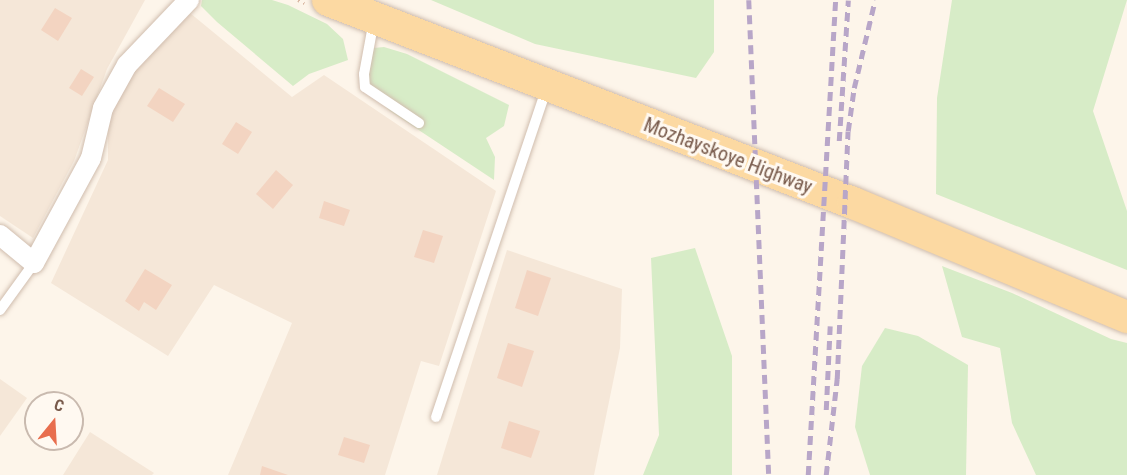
<!DOCTYPE html>
<html>
<head>
<meta charset="utf-8">
<style>
  body { margin:0 }
  #map { position:relative; width:1127px; height:475px; overflow:hidden; background:#fdf5ea; font-family:"Roboto Condensed",sans-serif }
  div>[style] { position:absolute }
  .residential>* { inset:0; background:#f5e7d8 }
  .green>* { inset:0; background:#d7ecc7 }
  .building>* { inset:0; background:#f3d4c1 }
  .path>* { height:3px; margin-top:-1.5px; transform-origin:0; background:repeating-linear-gradient(90deg,#d9b7a3 0 1.5px,transparent 0 6px) }
  .roads { filter:drop-shadow(0 0 2px #d0bdae) drop-shadow(0 0 2px #d0bdae) }
  .lane>* { height:10px; margin:-5px; padding:0 5px; transform-origin:5px; border-radius:5px; background:#fff }
  .street>* { height:20px; margin:-10px; padding:0 10px; transform-origin:10px; border-radius:10px; background:#fff }
  .primary>* { height:32px; margin:-16px; padding:0 16px; transform-origin:16px; border-radius:16px; background:#fcd9a2 }
  .rail>* { height:4.5px; margin-top:-2.25px; transform-origin:0; background:repeating-linear-gradient(90deg,#b8a6c8 0 9px,transparent 0 15px) }
  span { translate:-50% -50%; white-space:nowrap; text-align:center; line-height:1.15; -webkit-text-stroke:6px #fff9f1; paint-order:stroke }
  .street-label { font-size:20px; color:#795b4c }
  .north { position:absolute; left:24px; top:391px; width:60px; height:60px; box-sizing:border-box; background:#fff9f1; border:2px solid #c9baaf; border-radius:50%; rotate:18deg; font-size:16px; font-weight:700; line-height:24px; text-align:center; color:#795b4c }
  .north::after { content:''; display:block; margin:auto; width:21px; height:27px; background:#e86e4e; clip-path:polygon(50% 0,100% 100%,50% 72%,0 100%) }
</style>
</head>
<body>
<div id="map">
  <div class="residential">
    <div style="clip-path:polygon(0 0,145px 0,107px 69px,74px 161px,33px 238px,0 216px)"></div>
    <div style="clip-path:polygon(190px 13px,292px 97px,324px 75px,496px 191px,439px 366px,421px 361px,385px 475px,228px 475px,292px 323px,214px 285px,168px 356px,51px 283px,108px 160px,108px 111px,137px 62px)"></div>
    <div style="clip-path:polygon(507px 250px,622px 289px,620px 348px,594px 475px,437px 475px)"></div>
    <div style="clip-path:polygon(0 379px,27px 398px,0 436px)"></div>
    <div style="clip-path:polygon(90px 432px,154px 473px,152px 475px,63px 475px)"></div>
  </div>
  <div class="green">
    <div style="clip-path:polygon(202px 0,272px 0,288px 5px,327px 24px,343px 39px,348px 60px,309px 74px,293px 86px,217px 22px,201px 6px)"></div>
    <div style="clip-path:polygon(431px 0,714px 0,714px 52px,696px 78px,535px 44px)"></div>
    <div style="clip-path:polygon(952px 0,1127px 0,1093px 111px,1127px 211px,1127px 270px,936px 194px,937px 98px)"></div>
    <div style="clip-path:polygon(384px 47px,407px 54px,509px 105px,504px 126px,486px 138px,495px 157px,494px 180px,390px 111px,375px 97px,365px 78px,364px 49px)"></div>
    <div style="clip-path:polygon(695px 248px,732px 356px,732px 475px,643px 475px,659px 435px,651px 258px)"></div>
    <div style="clip-path:polygon(942px 266px,1012px 293px,1111px 339px,1127px 343px,1127px 475px,1036px 475px,1012px 423px,1000px 348px,962px 337px)"></div>
    <div style="clip-path:polygon(885px 328px,918px 336px,968px 365px,966px 475px,870px 475px,855px 427px,862px 366px)"></div>
  </div>
  <div class="building">
    <div style="clip-path:polygon(55px 8px,72px 18px,58px 41px,41px 30px)"></div>
    <div style="clip-path:polygon(81px 69px,94px 77px,82px 96px,69px 88px)"></div>
    <div style="clip-path:polygon(159px 88px,185px 104px,173px 122px,147px 106px)"></div>
    <div style="clip-path:polygon(236px 122px,252px 132px,238px 154px,222px 144px)"></div>
    <div style="clip-path:polygon(276px 170px,293px 185px,273px 209px,256px 194px)"></div>
    <div style="clip-path:polygon(324px 201px,350px 210px,344px 226px,319px 218px)"></div>
    <div style="clip-path:polygon(423px 230px,443px 236px,434px 263px,414px 257px)"></div>
    <div style="clip-path:polygon(145px 269px,172px 285px,156px 310px,144px 302px,139px 311px,125px 301px)"></div>
    <div style="clip-path:polygon(527px 270px,551px 278px,538px 316px,515px 308px)"></div>
    <div style="clip-path:polygon(508px 343px,534px 351px,522px 387px,497px 378px)"></div>
    <div style="clip-path:polygon(509px 421px,540px 431px,531px 458px,501px 448px)"></div>
    <div style="clip-path:polygon(344px 437px,370px 445px,364px 463px,338px 455px)"></div>
    <div style="clip-path:polygon(262px 466px,288px 475px,260px 475px)"></div>
  </div>
  <div class="path">
    <div style="left:298px;top:0;width:7px;rotate:27deg"></div>
  </div>
  <div class="roads">
    <div class="lane">
      <div style="left:374px;top:20px;width:55px;rotate:100.5deg"></div>
      <div style="left:364px;top:74px;width:13px;rotate:86deg"></div>
      <div style="left:365px;top:87px;width:65px;rotate:33.7deg"></div>
      <div style="left:0;top:310px;width:58px;rotate:-54.1deg"></div>
      <div style="left:436px;top:417px;width:348px;rotate:-71.4deg"></div>
    </div>
    <div class="street">
      <div style="left:0;top:235px;width:44px;rotate:39.5deg"></div>
      <div style="left:34px;top:263px;width:119px;rotate:-61.5deg"></div>
      <div style="left:91px;top:158px;width:51px;rotate:-76.5deg"></div>
      <div style="left:103px;top:108px;width:49px;rotate:-60.8deg"></div>
      <div style="left:127px;top:65px;width:90px;rotate:-46.4deg"></div>
    </div>
    <div class="primary">
      <div style="left:328px;top:0;width:563px;rotate:21.14deg"></div>
      <div style="left:853px;top:203px;width:297px;rotate:22.6deg"></div>
    </div>
  </div>
  <div class="rail">
    <div style="left:749px;top:0;width:475px;rotate:87.6deg"></div>
    <div style="left:839px;top:141px;width:141px;rotate:-86.3deg"></div>
    <div style="left:826px;top:410px;width:84px;rotate:-87.3deg"></div>
    <div style="left:808px;top:475px;width:476px;rotate:-86.7deg"></div>
    <div style="left:826px;top:475px;width:97px;rotate:-83.5deg"></div>
    <div style="left:837px;top:379px;width:248px;rotate:-87.5deg"></div>
    <div style="left:848px;top:131px;width:43px;rotate:-82.1deg"></div>
    <div style="left:854px;top:88px;width:90px;rotate:-76.6deg"></div>
  </div>
  <div class="street-label">
    <span style="left:728px;top:156px;rotate:21deg">Mozhayskoye Highway</span>
  </div>
  <div class="north">С</div>
</div>
</body>
</html>
